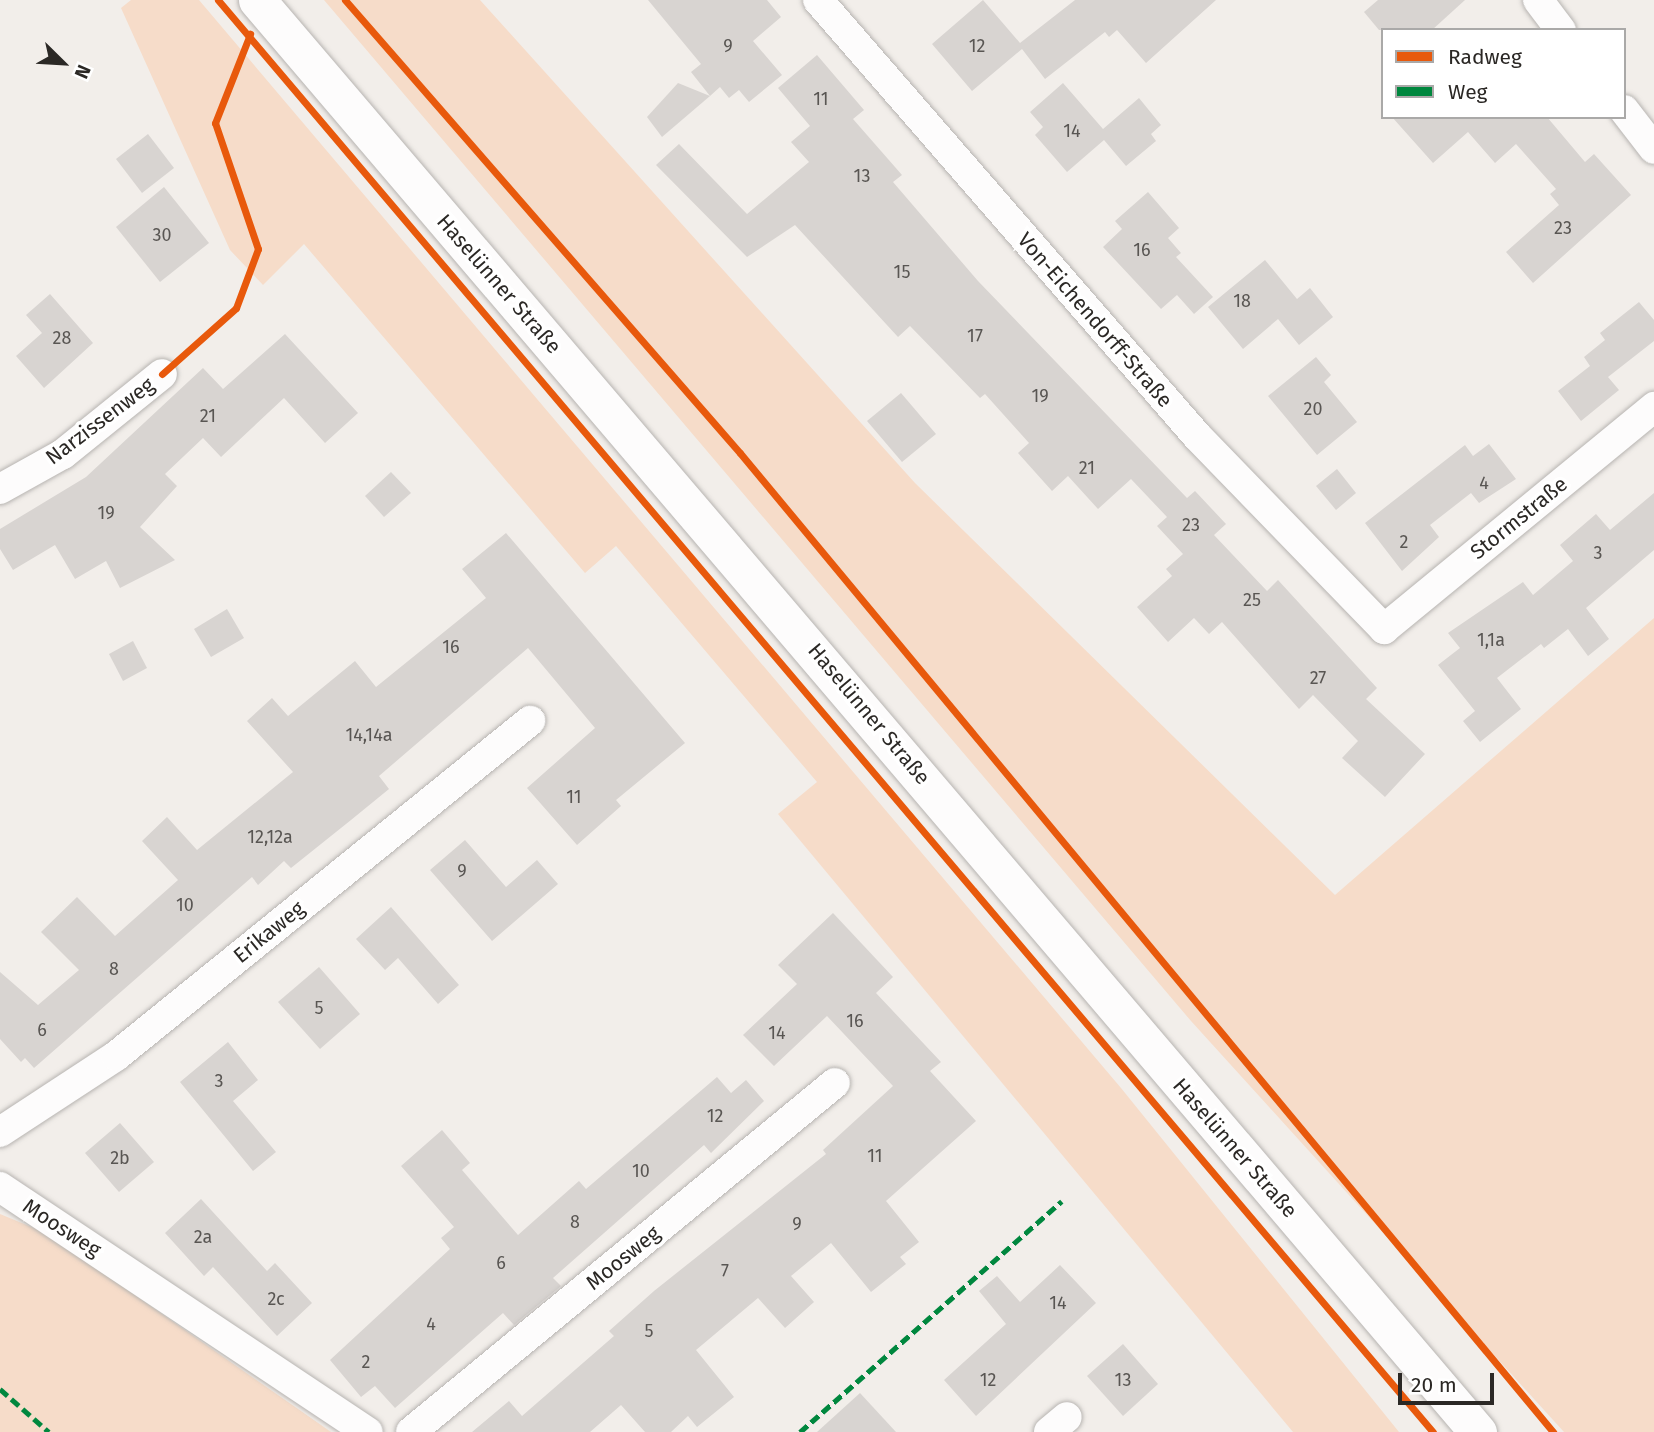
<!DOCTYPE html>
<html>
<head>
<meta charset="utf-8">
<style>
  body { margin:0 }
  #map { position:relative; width:1654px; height:1432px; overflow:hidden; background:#f2eeea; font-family:"Fira Sans",sans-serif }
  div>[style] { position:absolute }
  .green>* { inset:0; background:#f6dcc9 }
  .building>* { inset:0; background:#d8d4d1 }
  .roads { filter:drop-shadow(0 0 2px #b7b4b1) drop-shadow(0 0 2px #b7b4b1) }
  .minor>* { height:30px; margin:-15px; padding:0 15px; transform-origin:15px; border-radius:15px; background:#fdfcfc }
  .tertiary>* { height:37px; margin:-18.5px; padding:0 18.5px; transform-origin:18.5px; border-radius:18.5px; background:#fdfcfc }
  .quiet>* { height:5px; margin-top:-2.5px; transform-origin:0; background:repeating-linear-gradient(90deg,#00873e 0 10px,transparent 0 15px) }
  .cycleway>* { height:7px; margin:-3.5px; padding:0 3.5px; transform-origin:3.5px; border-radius:3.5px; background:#e8590c }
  span { translate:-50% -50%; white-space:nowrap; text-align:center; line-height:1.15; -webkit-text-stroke:7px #fff; paint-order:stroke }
  .number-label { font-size:18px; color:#595653 }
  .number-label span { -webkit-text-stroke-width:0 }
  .street-label { font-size:21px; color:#2b2825 }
  .legend { position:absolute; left:1381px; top:28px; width:245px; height:91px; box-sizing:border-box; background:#fff; border:2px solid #aaa9a8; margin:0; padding:9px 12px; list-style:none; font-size:21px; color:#2b2825 }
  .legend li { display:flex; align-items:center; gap:14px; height:35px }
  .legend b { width:35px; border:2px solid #aaa9a8 }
  .north { position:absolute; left:28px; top:28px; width:70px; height:70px; -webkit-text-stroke:5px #fff; paint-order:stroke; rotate:114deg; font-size:19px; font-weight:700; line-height:28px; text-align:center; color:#2b2825 }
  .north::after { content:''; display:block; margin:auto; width:24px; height:32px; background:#2b2825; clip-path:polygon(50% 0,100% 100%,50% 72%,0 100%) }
  .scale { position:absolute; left:1398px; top:1373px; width:96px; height:32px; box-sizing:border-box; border:4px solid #2b2825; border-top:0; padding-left:9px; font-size:21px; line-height:24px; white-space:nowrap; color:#2b2825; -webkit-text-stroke:5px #fff; paint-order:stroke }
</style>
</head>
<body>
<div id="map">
  <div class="green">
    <div style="clip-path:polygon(131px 0,199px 0,1121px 1088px,1399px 1432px,1293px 1432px,778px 814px,817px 782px,616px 546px,585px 573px,304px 244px,263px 285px,230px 250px,121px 8px)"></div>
    <div style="clip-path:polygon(324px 0,480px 0,915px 483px,1335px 895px,1654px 618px,1654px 1432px,1564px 1432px,1191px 1021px)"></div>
    <div style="clip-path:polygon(0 1214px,46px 1233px,331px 1432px,0 1432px)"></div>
  </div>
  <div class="building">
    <div style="clip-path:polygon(648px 0,767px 0,781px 17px,753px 41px,782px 75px,749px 102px,739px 90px,729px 98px,720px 87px,710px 96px,691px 72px,701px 64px)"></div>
    <div style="clip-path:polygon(983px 0,1020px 43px,1075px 0,1216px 0,1146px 63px,1117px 30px,1109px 37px,1105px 32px,1045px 79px,1022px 49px,972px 91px,932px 44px)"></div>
    <div style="clip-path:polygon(1378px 0,1465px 0,1432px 30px,1379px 30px,1364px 12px)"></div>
    <div style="clip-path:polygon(817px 55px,864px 110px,853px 119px,902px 175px,893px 182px,978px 281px,1187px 498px,1195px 491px,1226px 524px,1214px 535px,1267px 591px,1278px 580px,1377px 688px,1366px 699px,1425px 754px,1385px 797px,1342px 758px,1358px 741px,1313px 695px,1299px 709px,1222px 622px,1209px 634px,1194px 618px,1168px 642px,1137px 607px,1172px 576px,1166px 569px,1183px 554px,1157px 526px,1167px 517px,1131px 479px,1098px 509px,1068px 476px,1052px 491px,1018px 453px,1029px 443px,985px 394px,980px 398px,910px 326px,898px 337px,795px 225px,747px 257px,656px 165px,679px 144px,747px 214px,809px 162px,791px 142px,810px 126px,778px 88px)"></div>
    <div style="clip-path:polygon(678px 83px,710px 96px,662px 137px,647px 117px)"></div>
    <div style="clip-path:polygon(1063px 83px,1103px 129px,1139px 98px,1161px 125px,1151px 134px,1156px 141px,1126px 166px,1104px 140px,1067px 172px,1035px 135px,1043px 127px,1030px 112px)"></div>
    <div style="clip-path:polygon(1392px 117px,1547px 117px,1585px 162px,1594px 154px,1631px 195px,1533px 283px,1506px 252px,1559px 205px,1550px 194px,1556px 189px,1516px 144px,1495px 163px,1468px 132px,1433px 163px)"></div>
    <div style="clip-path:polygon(148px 134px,174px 168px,142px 193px,116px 159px)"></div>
    <div style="clip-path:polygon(164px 187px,209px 243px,160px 282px,116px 227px)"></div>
    <div style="clip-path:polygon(1148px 192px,1179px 228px,1168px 238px,1181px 253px,1176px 257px,1213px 297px,1194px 314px,1177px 295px,1161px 309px,1103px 247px,1122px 229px,1115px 221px)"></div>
    <div style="clip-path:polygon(1265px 260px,1297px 299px,1310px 288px,1333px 317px,1299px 345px,1278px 319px,1243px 349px,1208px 307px)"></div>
    <div style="clip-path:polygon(50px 294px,93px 343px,44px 388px,16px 356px,42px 333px,26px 315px)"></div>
    <div style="clip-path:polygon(1639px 302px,1654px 320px,1654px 341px,1608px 377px,1619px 390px,1581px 421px,1558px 391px,1590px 366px,1584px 357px,1605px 340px,1600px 333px)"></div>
    <div style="clip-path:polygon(285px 334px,358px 413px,325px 443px,284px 398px,221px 457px,203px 438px,165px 474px,177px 486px,140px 527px,175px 560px,120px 588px,106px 561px,75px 579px,55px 545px,13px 570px,0 549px,0 529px,86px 477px,203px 368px,223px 389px)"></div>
    <div style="clip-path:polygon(1316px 357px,1331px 375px,1324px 382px,1357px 422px,1317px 455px,1268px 396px)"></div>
    <div style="clip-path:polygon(901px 393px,936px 434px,902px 462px,867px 421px)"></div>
    <div style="clip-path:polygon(1489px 444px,1516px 479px,1479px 503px,1471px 493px,1430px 525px,1439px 537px,1402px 571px,1365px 523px,1465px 445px,1473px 456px)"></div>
    <div style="clip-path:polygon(1337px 469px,1356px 493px,1336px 510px,1316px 486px)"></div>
    <div style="clip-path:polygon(391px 472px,411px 493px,384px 517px,365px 496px)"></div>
    <div style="clip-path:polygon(1654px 493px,1654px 550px,1586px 608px,1609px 639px,1588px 656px,1568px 629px,1544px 648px,1541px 644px,1497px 678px,1521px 709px,1480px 742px,1463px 721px,1475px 711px,1438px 665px,1460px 648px,1448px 633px,1523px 582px,1533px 595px,1573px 561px,1560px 545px,1596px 514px,1610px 530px)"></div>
    <div style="clip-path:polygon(506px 533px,685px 743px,616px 800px,621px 806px,577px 845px,527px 788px,595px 728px,528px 648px,379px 776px,389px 789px,351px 820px,291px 868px,284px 861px,258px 885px,252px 877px,34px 1068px,25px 1058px,21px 1062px,0 1039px,0 972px,38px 1005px,79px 970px,41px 932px,77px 897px,115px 936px,178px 880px,142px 841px,167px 817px,197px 850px,293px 772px,247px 721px,272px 698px,288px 716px,355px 661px,376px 687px,486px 598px,462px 569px)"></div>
    <div style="clip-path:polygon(227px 609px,244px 638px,211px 657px,194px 629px)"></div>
    <div style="clip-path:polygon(133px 641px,147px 668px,123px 681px,109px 654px)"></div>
    <div style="clip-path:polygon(465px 840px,506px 887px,537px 860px,558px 884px,492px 941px,430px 870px)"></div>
    <div style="clip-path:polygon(391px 907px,459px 985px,438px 1004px,398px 958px,385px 970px,356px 939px)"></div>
    <div style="clip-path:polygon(833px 913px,893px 977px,876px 993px,941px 1062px,930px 1071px,976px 1121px,886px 1201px,919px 1242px,900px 1257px,906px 1264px,871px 1292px,831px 1243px,791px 1276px,814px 1302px,785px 1328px,758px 1298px,696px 1350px,734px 1397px,697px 1427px,688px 1416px,671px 1432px,645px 1432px,621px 1405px,590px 1432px,472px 1432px,509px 1401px,522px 1416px,614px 1336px,609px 1331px,654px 1291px,826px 1154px,823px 1150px,893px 1086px,827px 1016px,774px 1066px,743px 1035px,797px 984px,778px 965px)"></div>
    <div style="clip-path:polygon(319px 967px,360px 1014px,320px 1049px,278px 1002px)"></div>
    <div style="clip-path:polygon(228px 1042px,258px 1080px,233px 1101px,276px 1152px,253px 1171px,180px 1082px)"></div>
    <div style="clip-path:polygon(717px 1077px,731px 1093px,746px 1080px,764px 1101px,711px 1153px,704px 1145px,553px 1278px,561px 1286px,514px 1325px,503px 1313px,395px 1408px,375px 1386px,361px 1397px,330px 1360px,450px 1249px,441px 1238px,454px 1227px,401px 1166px,442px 1130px,470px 1163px,462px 1170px,518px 1235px,579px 1181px,586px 1189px)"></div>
    <div style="clip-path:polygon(120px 1123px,154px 1162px,119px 1192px,85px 1153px)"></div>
    <div style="clip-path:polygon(201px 1199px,267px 1271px,275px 1263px,312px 1303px,277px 1336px,213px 1267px,204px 1276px,165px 1233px)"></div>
    <div style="clip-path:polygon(1060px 1265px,1096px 1303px,976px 1416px,944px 1380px,1006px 1324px,979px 1291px,997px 1276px,1020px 1302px)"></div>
    <div style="clip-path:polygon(1123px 1344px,1158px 1384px,1123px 1416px,1087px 1376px)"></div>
    <div style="clip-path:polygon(860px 1393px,896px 1432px,817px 1432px)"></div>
  </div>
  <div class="roads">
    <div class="minor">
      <div style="left:818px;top:0;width:578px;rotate:49deg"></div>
      <div style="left:1197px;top:436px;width:269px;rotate:45.9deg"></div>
      <div style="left:1384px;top:629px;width:350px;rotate:-39.4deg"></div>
      <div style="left:1538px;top:0;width:38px;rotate:53deg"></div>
      <div style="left:1624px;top:110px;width:49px;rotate:52.4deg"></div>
      <div style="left:0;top:489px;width:72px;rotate:-29.1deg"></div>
      <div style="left:63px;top:454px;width:127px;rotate:-38.9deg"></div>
      <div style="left:0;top:1132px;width:139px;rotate:-33.2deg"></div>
      <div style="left:116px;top:1056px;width:533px;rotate:-38.98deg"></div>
      <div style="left:0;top:1187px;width:442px;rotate:33.7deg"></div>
      <div style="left:411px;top:1432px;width:549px;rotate:-39.46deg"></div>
      <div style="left:1049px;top:1432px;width:23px;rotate:-40deg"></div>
    </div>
    <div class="tertiary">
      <div style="left:257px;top:0;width:1882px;rotate:49.55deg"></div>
    </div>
  </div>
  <div class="quiet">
    <div style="left:0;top:1389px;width:65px;rotate:41.3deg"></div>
    <div style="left:800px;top:1432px;width:349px;rotate:-41.4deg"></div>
  </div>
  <div class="cycleway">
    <div style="left:218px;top:0;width:1878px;rotate:49.69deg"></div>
    <div style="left:345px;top:0;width:601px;rotate:48.91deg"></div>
    <div style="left:740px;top:453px;width:1273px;rotate:50.29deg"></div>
    <div style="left:162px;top:374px;width:99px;rotate:-41.7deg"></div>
    <div style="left:236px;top:308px;width:63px;rotate:-69.6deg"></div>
    <div style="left:258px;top:249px;width:133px;rotate:-108.8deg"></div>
    <div style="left:215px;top:123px;width:96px;rotate:-68.5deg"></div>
  </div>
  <div class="number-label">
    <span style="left:728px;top:46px">9</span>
    <span style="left:977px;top:46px">12</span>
    <span style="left:821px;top:99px">11</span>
    <span style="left:1072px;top:131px">14</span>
    <span style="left:862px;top:176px">13</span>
    <span style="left:1563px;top:228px">23</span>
    <span style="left:162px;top:235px">30</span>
    <span style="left:1142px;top:250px">16</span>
    <span style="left:902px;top:272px">15</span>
    <span style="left:1242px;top:301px">18</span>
    <span style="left:975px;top:336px">17</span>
    <span style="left:62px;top:338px">28</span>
    <span style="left:1040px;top:396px">19</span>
    <span style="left:1313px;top:409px">20</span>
    <span style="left:208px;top:416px">21</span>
    <span style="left:1087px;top:468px">21</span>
    <span style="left:1484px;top:483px">4</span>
    <span style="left:106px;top:513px">19</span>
    <span style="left:1191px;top:525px">23</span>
    <span style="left:1404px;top:542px">2</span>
    <span style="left:1598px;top:553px">3</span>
    <span style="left:1252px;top:600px">25</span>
    <span style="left:1491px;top:640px">1,1a</span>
    <span style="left:451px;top:647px">16</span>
    <span style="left:1318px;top:678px">27</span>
    <span style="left:369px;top:735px">14,14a</span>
    <span style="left:574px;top:797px">11</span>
    <span style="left:270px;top:837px">12,12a</span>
    <span style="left:462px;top:871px">9</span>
    <span style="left:185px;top:905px">10</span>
    <span style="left:114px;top:969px">8</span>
    <span style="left:319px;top:1008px">5</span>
    <span style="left:855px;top:1021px">16</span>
    <span style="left:42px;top:1030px">6</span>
    <span style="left:777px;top:1033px">14</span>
    <span style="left:219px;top:1081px">3</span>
    <span style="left:715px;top:1116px">12</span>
    <span style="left:875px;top:1156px">11</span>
    <span style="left:120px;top:1158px">2b</span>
    <span style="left:641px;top:1171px">10</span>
    <span style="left:575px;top:1222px">8</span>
    <span style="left:797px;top:1224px">9</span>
    <span style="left:203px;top:1237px">2a</span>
    <span style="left:501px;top:1263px">6</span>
    <span style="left:725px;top:1271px">7</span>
    <span style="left:276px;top:1299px">2c</span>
    <span style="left:1058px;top:1303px">14</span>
    <span style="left:431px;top:1324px">4</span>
    <span style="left:649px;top:1331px">5</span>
    <span style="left:366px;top:1362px">2</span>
    <span style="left:988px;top:1380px">12</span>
    <span style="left:1123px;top:1380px">13</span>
  </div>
  <div class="street-label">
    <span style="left:499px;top:284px;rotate:49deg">Haselünner Straße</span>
    <span style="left:1095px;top:320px;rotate:49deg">Von-Eichendorff-Straße</span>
    <span style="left:100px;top:421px;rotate:-37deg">Narzissenweg</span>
    <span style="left:1519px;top:518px;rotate:-39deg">Stormstraße</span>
    <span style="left:869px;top:714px;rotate:50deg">Haselünner Straße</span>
    <span style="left:269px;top:932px;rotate:-39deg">Erikaweg</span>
    <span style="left:1235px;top:1148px;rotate:49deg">Haselünner Straße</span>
    <span style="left:62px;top:1228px;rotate:33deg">Moosweg</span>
    <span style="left:623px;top:1258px;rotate:-39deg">Moosweg</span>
  </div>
  <ul class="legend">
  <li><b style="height:9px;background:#e8590c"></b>Radweg</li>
  <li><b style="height:9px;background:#00873e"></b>Weg</li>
  </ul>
  <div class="north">N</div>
  <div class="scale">20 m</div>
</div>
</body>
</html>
